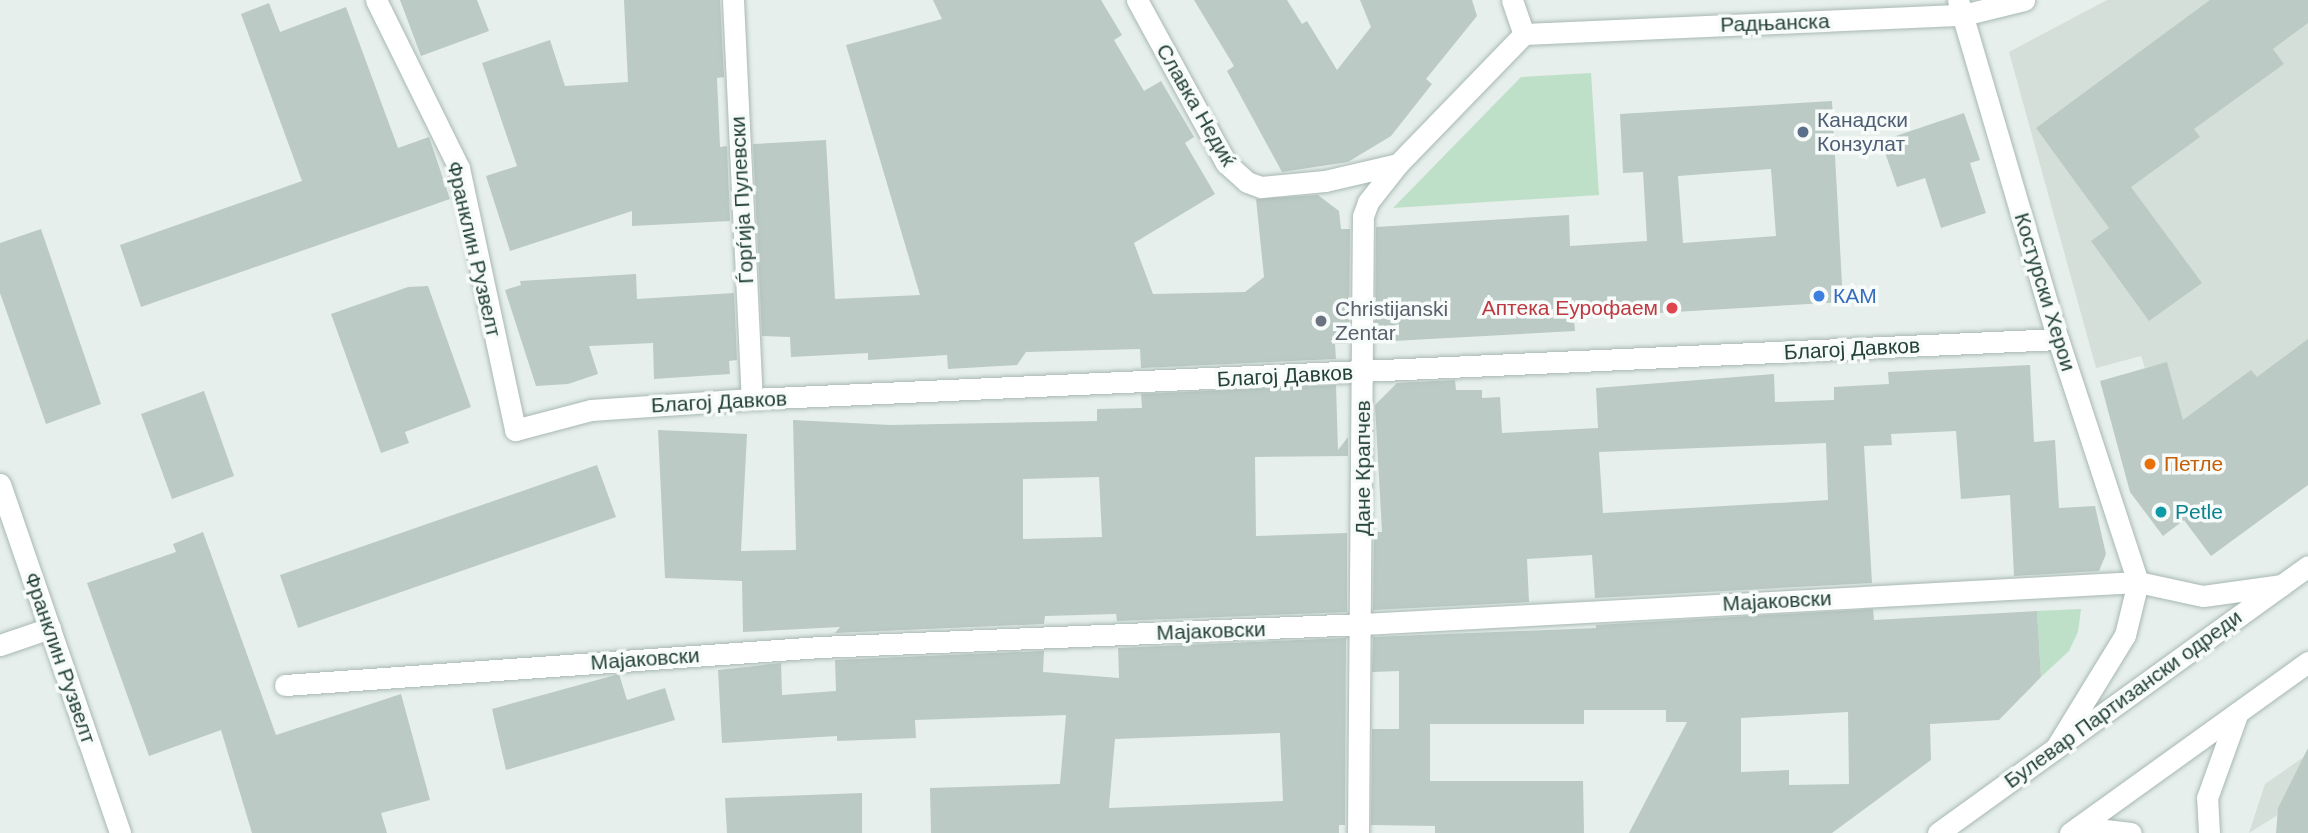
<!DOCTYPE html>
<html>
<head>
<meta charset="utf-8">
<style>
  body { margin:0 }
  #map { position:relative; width:2308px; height:833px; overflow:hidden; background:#e6efeb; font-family:Arial,sans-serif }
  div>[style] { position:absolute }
  .built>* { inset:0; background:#d4dfda }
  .green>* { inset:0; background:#bfe0c8 }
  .building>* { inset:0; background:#bbcac4 }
  .roads { filter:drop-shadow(0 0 2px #a8b8b2) drop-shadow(0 0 2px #a8b8b2) }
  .minor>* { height:21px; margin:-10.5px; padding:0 10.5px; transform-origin:10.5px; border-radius:10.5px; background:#fff }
  .dots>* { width:19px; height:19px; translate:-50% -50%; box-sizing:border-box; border:4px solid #f7fbf9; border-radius:50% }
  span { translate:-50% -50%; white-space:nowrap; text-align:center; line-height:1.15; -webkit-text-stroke:7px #f7fbf9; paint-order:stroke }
  .street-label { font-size:21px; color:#24423a }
  .service-label { font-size:21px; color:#4e5e75 }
  .left { translate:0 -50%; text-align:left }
  .shop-label { font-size:21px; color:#366cbe }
  .health-label { font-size:21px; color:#be3a42 }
  .right { translate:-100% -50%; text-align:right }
  .worship-label { font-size:21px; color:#5b616d }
  .food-label { font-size:21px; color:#c56008 }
  .culture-label { font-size:21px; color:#0d838f }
</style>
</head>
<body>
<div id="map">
  <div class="built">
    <div style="clip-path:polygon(2107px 0,2308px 0,2308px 485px,2211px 556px,2155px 481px,2192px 453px,2167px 363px,2145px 368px,2141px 356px,2096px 368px,2009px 52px)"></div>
    <div style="clip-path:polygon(2308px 754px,2308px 796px,2249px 833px,2265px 784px)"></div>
  </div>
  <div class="green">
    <div style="clip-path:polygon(1591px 73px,1599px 195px,1393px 208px,1521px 77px)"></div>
    <div style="clip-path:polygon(2081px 609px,2078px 632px,2069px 651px,2041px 677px,2037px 611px)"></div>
  </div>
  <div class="building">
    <div style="clip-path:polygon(400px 0,477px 0,489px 31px,421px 56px)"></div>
    <div style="clip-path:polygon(624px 0,720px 0,724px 77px,717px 78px,720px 147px,727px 146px,730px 221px,632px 226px,632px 211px,510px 251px,486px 176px,517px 166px,482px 63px,550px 40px,565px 86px,628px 82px)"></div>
    <div style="clip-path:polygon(933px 0,1101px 0,1122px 35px,1114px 40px,1144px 91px,1161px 81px,1194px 137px,1185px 143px,1215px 194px,1134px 243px,1153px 294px,1245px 292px,1264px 277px,1256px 199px,1318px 195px,1339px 211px,1341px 229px,1350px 229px,1349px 344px,1335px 344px,1336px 359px,1141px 368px,1140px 349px,1026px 352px,1017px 365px,948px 369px,947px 355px,868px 360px,868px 353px,791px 357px,790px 337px,762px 336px,753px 144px,826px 140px,835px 299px,920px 295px,846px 45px,942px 19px)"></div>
    <div style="clip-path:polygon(1194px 0,1287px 0,1302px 24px,1307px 21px,1337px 70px,1371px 27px,1360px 0,1472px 0,1477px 16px,1426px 79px,1432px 84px,1391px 136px,1348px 162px,1282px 172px,1227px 71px,1234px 66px)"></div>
    <div style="clip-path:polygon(2210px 0,2308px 0,2308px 23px,2273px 49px,2284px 64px,2194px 129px,2200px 137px,2131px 187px,2202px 283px,2149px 321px,2091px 241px,2109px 228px,2036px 128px)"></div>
    <div style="clip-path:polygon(269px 3px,280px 32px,346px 7px,398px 148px,429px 137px,450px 199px,141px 307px,120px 245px,302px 181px,241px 14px)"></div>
    <div style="clip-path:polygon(evenodd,1832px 101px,1843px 302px,1574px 318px,1575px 331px,1375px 342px,1376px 227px,1569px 215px,1570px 246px,1647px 241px,1643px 172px,1623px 173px,1620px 114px,1832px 101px,1771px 169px,1776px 236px,1683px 243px,1678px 176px,1771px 169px)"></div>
    <div style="clip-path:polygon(1964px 113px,1980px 160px,1970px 163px,1986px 213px,1941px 228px,1925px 178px,1897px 187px,1881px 141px)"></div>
    <div style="clip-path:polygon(41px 229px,101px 404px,46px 424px,0 293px,0 243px)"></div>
    <div style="clip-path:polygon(636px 274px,637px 299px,734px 293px,737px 360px,729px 361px,730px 374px,654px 379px,653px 343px,589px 346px,598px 374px,568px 384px,536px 386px,505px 290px,521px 285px,520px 281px)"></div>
    <div style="clip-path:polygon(428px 286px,471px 407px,405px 432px,409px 443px,381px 453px,331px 314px,408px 287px)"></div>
    <div style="clip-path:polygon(2308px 339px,2308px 485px,2211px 556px,2184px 520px,2163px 536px,2130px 492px,2100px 381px,2167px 362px,2183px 420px,2251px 370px,2257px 377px)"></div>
    <div style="clip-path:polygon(evenodd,2030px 365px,2034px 442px,2055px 440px,2059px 508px,2095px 506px,2106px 554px,2099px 571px,2014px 576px,2010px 495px,1961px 499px,1956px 431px,1891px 434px,1892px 445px,1864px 446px,1872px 583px,1595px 598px,1592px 555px,1527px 559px,1529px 602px,1373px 610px,1374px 532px,1382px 532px,1375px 405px,1397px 383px,1455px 380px,1456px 390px,1482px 390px,1482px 398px,1500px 397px,1502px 433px,1598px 428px,1596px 388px,1774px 374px,1775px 402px,1834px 400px,1834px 387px,1889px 384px,1888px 372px,2030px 365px,1826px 443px,1828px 500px,1603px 513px,1599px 452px,1826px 443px)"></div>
    <div style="clip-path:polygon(evenodd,1336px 385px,1338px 450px,1348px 437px,1348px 456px,1255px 457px,1256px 536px,1347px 533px,1347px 612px,1117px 621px,1116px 614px,1045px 616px,1044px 624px,835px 633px,840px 627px,743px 632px,742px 581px,665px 578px,658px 430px,747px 434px,741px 551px,796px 550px,793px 420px,890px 425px,1097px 421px,1097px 409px,1142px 408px,1141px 394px,1336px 385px,1099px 477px,1102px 537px,1023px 539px,1023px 479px,1099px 477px)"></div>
    <div style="clip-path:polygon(204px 391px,234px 476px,172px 499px,141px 414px)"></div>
    <div style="clip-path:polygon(597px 465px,616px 517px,298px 628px,280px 575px)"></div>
    <div style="clip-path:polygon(203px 532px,276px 735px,401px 694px,430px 800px,381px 813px,387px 833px,252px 833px,221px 730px,149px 756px,87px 583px,176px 552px,173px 544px)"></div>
    <div style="clip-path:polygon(evenodd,1873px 609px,1874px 620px,2037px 611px,2041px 677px,1999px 720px,1930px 724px,1931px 760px,1832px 833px,1629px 833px,1687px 722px,1666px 722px,1666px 710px,1584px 710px,1584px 724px,1430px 724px,1430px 781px,1583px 781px,1584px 833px,1435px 833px,1435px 826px,1371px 825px,1372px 729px,1399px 729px,1399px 671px,1372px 672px,1373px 637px,1596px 628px,1596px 625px,1873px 609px,1848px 712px,1849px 784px,1789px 785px,1789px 770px,1741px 772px,1741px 718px,1848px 712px)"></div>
    <div style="clip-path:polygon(evenodd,1346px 638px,1345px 825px,1339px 825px,1339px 833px,931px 833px,930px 788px,1060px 784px,1066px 715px,915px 720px,916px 738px,837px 741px,837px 736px,722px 743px,718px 670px,781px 663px,782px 695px,836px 691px,835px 660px,1044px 651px,1043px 672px,1119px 678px,1118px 648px,1346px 638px,1280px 733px,1283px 801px,1109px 808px,1115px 739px,1280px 733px)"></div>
    <div style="clip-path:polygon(619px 674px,627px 700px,665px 688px,675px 720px,506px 770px,492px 709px)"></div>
    <div style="clip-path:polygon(2308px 748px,2308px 833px,2276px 833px,2278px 808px)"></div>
    <div style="clip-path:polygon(862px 793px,862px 833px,727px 833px,725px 798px)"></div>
  </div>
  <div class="roads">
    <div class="minor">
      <div style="left:376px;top:0;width:187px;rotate:63.7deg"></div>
      <div style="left:459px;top:168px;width:268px;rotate:77.9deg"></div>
      <div style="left:515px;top:430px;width:79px;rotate:-14.7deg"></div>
      <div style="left:591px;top:410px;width:161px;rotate:-3.9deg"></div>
      <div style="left:752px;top:399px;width:1307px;rotate:-2.63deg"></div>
      <div style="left:733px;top:0;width:399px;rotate:87.3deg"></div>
      <div style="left:1137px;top:0;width:186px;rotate:61.4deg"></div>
      <div style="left:1226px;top:163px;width:28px;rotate:42deg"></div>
      <div style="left:1247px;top:182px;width:15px;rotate:20deg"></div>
      <div style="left:1261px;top:187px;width:64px;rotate:-5.4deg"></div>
      <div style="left:1325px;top:181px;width:75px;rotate:-13.1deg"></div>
      <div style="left:1512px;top:0;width:36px;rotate:71deg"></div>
      <div style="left:1958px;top:0;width:353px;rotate:73.6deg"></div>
      <div style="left:2058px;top:339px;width:256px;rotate:71.8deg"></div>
      <div style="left:2138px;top:582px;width:55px;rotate:103.8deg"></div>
      <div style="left:2125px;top:635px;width:130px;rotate:121.5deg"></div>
      <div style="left:1524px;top:34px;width:439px;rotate:-2.5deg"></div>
      <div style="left:1963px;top:15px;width:63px;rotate:-13.8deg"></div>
      <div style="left:0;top:484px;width:369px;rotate:71deg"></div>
      <div style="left:0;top:645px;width:53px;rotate:-18.8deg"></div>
      <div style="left:285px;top:685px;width:536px;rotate:-4.06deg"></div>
      <div style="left:820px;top:647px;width:543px;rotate:-2.43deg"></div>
      <div style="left:1363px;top:624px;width:776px;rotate:-3.1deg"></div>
      <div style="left:2138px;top:582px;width:66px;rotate:12.2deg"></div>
      <div style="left:2203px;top:596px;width:80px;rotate:-7.9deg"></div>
      <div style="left:2079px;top:827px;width:52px;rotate:6.6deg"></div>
      <div style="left:1358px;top:833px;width:617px;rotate:-89.54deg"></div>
      <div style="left:1363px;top:216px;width:15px;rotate:-70deg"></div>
      <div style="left:1368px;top:202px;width:48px;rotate:-51.7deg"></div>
      <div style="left:1398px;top:164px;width:181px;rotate:-45.9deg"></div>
      <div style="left:1938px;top:833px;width:456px;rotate:-35.8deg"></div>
      <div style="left:2070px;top:833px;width:293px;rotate:-35.7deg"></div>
      <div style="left:2209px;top:833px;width:35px;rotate:-93deg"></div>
      <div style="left:2207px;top:798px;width:91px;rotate:-70.2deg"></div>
    </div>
  </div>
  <div class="dots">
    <div style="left:1803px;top:132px;background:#5c6f8a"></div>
    <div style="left:1819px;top:296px;background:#3f7fe0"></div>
    <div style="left:1672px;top:308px;background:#e0444e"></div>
    <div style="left:1321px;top:321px;background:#6b7280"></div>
    <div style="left:2150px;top:464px;background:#e8710a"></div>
    <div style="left:2161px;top:512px;background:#0f9aa8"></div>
  </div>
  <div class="street-label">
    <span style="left:1775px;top:23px;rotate:-2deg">Радњанска</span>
    <span style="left:1196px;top:105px;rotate:60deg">Славка Недиќ</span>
    <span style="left:742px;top:200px;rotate:-93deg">Ѓорѓиja Пулевски</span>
    <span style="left:474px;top:249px;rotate:77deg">Франклин Рузвелт</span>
    <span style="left:2045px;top:292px;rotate:73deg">Костурски Херои</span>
    <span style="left:1852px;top:349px;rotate:-3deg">Благој Давков</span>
    <span style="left:1285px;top:376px;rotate:-3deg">Благој Давков</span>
    <span style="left:719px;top:402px;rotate:-3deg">Благој Давков</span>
    <span style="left:1363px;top:468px;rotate:-90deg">Дане Крапчев</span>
    <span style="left:1777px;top:601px;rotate:-3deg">Мајаковски</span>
    <span style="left:1211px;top:631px;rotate:-2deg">Мајаковски</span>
    <span style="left:60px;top:658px;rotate:71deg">Франклин Рузвелт</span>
    <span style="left:645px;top:659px;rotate:-4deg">Мајаковски</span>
    <span style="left:2123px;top:699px;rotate:-36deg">Булевар Партизански одреди</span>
  </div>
  <div class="service-label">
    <span class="left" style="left:1817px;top:132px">Канадски<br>Конзулат</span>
  </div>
  <div class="shop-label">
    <span class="left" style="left:1833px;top:296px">КАМ</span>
  </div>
  <div class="health-label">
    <span class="right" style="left:1658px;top:308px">Аптека Еурофаем</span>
  </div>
  <div class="worship-label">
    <span class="left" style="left:1335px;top:321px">Christijanski<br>Zentar</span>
  </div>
  <div class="food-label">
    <span class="left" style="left:2164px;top:464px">Петле</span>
  </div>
  <div class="culture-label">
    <span class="left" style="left:2175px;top:512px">Petle</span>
  </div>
</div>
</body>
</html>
